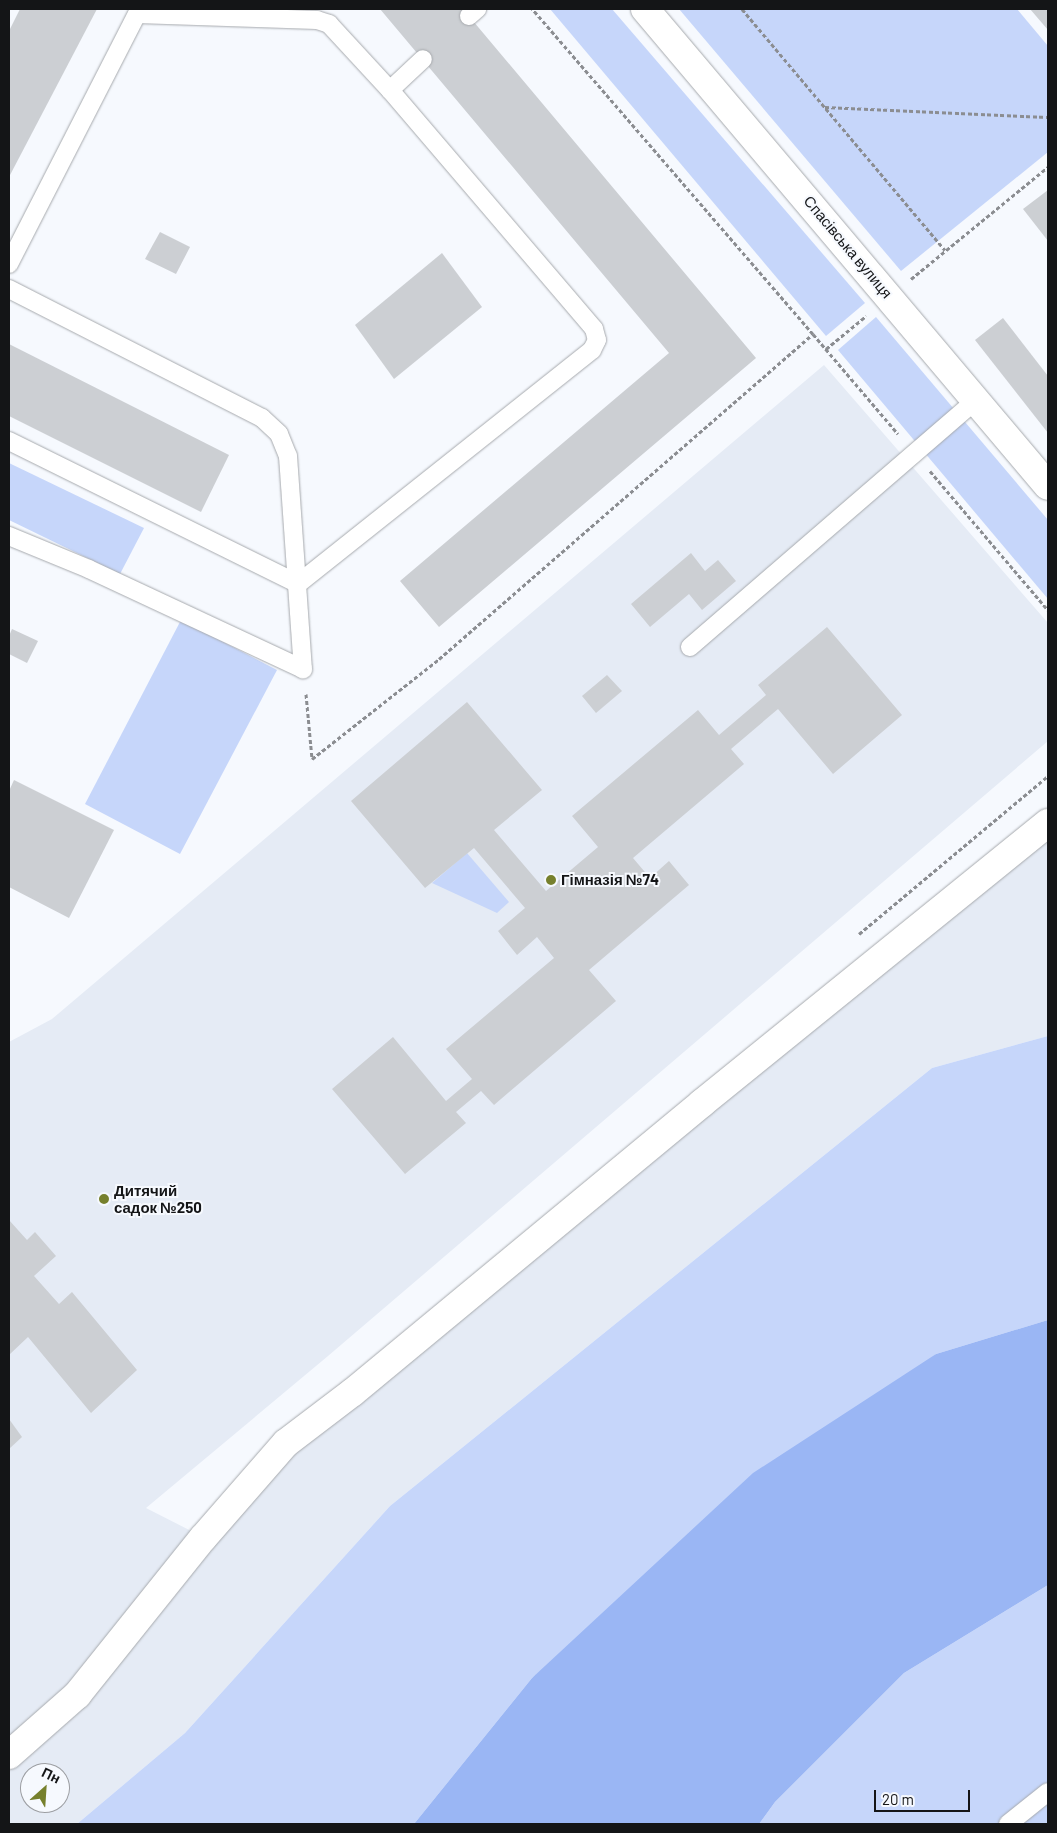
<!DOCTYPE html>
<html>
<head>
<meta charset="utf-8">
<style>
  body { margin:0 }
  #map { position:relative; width:1057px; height:1833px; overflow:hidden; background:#f6f9fe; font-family:Barlow,sans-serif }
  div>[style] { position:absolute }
  .built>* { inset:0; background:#e5ebf5 }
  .green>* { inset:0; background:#c6d6fa }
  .water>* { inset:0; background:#9ab6f4 }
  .building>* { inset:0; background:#cccfd3 }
  .path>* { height:3px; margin-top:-1.5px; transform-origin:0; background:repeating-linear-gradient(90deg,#8b8d91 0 4px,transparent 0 6.5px) }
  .roads { filter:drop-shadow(0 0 1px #a6a9ad) drop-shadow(0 0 1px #a6a9ad) }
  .service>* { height:18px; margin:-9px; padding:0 9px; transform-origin:9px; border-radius:9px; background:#fff }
  .minor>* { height:28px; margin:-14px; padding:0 14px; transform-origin:14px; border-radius:14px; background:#fff }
  .dots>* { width:14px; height:14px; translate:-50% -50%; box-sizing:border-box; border:2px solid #f6f9fe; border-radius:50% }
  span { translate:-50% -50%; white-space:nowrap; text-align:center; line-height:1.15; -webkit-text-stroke:4px #f6f9fe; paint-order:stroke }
  .street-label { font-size:15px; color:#141517 }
  .poi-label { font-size:15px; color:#141517; font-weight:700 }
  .left { translate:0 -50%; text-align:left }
  .frame { position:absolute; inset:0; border:10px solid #141517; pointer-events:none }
  .north { position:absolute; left:20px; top:1763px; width:50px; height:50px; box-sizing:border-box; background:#f6f9fe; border:1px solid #9c9ea2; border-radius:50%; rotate:26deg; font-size:14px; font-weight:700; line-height:20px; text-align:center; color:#141517 }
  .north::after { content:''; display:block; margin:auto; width:18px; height:22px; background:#76802d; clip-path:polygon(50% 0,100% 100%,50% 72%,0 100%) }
  .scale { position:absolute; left:874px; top:1790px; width:96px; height:22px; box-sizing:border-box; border:2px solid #141517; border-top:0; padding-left:6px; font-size:15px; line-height:18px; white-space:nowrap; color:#141517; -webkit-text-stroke:4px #f6f9fe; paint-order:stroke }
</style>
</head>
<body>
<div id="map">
  <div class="built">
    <div style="clip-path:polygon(evenodd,824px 365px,1048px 623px,1048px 741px,328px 1356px,146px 1508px,203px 1537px,286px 1443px,1048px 823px,1048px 1036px,932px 1068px,390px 1506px,185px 1733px,77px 1824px,9px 1824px,9px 1042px,52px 1019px,824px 365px,30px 1773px,60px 1773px,60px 1803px,30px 1803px,30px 1773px)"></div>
  </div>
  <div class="green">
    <div style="clip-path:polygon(550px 9px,612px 9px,865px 303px,826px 336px)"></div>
    <div style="clip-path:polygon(679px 9px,1017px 9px,1048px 46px,1048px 152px,901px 271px)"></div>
    <div style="clip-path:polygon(876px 317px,1048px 520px,1048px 599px,838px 350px)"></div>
    <div style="clip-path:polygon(9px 463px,144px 528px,120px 574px,9px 520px)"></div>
    <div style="clip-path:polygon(181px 620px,277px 670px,180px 854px,85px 804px)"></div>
    <div style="clip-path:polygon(467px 853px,509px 902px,497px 913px,432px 883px)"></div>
    <div style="clip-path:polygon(1048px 1036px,1048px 1320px,936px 1354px,532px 1678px,414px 1824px,77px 1824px,185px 1733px,390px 1506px,932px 1068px)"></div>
    <div style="clip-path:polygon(1048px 1585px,1048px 1824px,759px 1824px,775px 1802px,904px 1673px)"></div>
  </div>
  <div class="water">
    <div style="clip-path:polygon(1048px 1320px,1048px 1585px,904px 1673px,775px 1802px,759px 1824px,414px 1824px,532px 1678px,753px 1473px,936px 1354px)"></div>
  </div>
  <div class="building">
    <div style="clip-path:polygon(20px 9px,97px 9px,9px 177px,9px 31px)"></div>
    <div style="clip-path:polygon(380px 9px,463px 9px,756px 358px,439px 627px,400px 581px,669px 353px)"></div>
    <div style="clip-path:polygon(1030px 9px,1048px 9px,1048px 30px)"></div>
    <div style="clip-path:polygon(1048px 190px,1048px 241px,1023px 209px)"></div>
    <div style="clip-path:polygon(160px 232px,190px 247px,176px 274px,145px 259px)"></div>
    <div style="clip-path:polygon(442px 253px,482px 307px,394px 379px,355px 325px)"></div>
    <div style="clip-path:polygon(1003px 318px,1048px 376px,1048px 433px,975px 340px)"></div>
    <div style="clip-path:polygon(9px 344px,229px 455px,201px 512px,9px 416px)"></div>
    <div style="clip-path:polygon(691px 553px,705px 571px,718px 560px,736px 581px,702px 610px,689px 594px,650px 627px,631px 604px)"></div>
    <div style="clip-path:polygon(827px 627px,902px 715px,833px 774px,778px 709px,731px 749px,744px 764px,633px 858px,650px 878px,669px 861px,689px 885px,589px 970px,616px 1001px,494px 1105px,481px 1091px,456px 1112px,466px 1123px,405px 1174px,332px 1089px,393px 1037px,446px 1101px,472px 1079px,446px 1049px,554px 958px,537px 937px,517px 955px,498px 931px,525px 908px,474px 848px,425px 888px,351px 801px,467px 702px,542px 790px,494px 830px,546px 891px,598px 847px,572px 816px,698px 710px,719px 735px,766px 695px,758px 685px)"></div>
    <div style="clip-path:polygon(12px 629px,38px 641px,27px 663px,9px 654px,9px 636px)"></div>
    <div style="clip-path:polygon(607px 675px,622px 691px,596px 713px,582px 696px)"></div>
    <div style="clip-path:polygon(14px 780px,114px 830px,69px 918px,9px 887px,9px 791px)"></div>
    <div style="clip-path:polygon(9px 1220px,27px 1240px,35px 1232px,56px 1256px,34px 1276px,59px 1304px,72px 1292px,137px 1370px,91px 1413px,28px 1337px,9px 1355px)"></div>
    <div style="clip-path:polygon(9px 1419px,22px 1437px,9px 1449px)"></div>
  </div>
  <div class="path">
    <div style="left:742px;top:9px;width:315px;rotate:49.9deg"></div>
    <div style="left:825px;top:107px;width:223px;rotate:2.6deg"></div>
    <div style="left:911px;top:279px;width:177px;rotate:-39.3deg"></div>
    <div style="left:813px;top:334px;width:131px;rotate:49.6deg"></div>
    <div style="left:826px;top:349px;width:52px;rotate:-39.5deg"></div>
    <div style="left:930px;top:471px;width:182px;rotate:49.7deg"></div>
    <div style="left:306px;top:694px;width:65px;rotate:84.7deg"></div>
    <div style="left:312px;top:759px;width:162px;rotate:-38.2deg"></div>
    <div style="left:439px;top:659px;width:495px;rotate:-41deg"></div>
    <div style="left:813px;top:334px;width:430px;rotate:-130.8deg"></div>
    <div style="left:859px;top:934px;width:246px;rotate:-39.9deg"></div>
  </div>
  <div class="roads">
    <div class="service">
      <div style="left:469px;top:16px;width:11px;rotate:-41deg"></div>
      <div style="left:390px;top:90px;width:45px;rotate:-43.2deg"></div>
      <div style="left:9px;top:264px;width:281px;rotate:-62.9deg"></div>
      <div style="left:137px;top:14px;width:180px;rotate:1.9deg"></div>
      <div style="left:317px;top:20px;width:13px;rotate:18deg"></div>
      <div style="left:329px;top:24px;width:90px;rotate:47.3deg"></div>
      <div style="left:390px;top:90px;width:314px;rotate:49.5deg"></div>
      <div style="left:594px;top:329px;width:11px;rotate:75deg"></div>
      <div style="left:597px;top:340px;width:11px;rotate:117deg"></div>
      <div style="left:592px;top:350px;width:376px;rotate:141.5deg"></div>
      <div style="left:9px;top:289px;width:284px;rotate:27deg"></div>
      <div style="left:262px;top:418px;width:23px;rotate:43deg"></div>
      <div style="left:279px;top:434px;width:24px;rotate:68deg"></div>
      <div style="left:288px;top:456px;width:214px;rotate:86deg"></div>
      <div style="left:303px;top:669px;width:236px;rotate:-155deg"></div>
      <div style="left:89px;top:569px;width:87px;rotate:-157.6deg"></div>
      <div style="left:9px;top:441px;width:322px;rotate:26.3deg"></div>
      <div style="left:690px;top:647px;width:378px;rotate:-40.8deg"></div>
      <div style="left:1008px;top:1824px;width:51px;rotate:-38.7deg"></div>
    </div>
    <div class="minor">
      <div style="left:645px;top:9px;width:624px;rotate:49.81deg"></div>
      <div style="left:9px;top:1755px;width:91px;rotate:-41.4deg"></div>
      <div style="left:77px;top:1695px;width:201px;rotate:-51.3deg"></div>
      <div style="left:203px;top:1538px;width:126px;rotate:-48.9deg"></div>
      <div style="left:286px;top:1443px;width:84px;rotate:-37.3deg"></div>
      <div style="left:353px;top:1392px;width:453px;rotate:-39.6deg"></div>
      <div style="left:702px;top:1103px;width:445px;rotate:-39deg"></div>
    </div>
  </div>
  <div class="dots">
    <div style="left:551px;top:880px;background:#76802d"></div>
    <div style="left:104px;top:1199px;background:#76802d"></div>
  </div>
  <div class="street-label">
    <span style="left:848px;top:247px;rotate:50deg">Спасівська вулиця</span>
  </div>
  <div class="poi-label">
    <span class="left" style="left:561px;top:880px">Гімназія №74</span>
    <span class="left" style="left:114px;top:1199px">Дитячий<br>садок №250</span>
  </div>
  <div class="frame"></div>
  <div class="north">Пн</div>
  <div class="scale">20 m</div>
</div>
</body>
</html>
